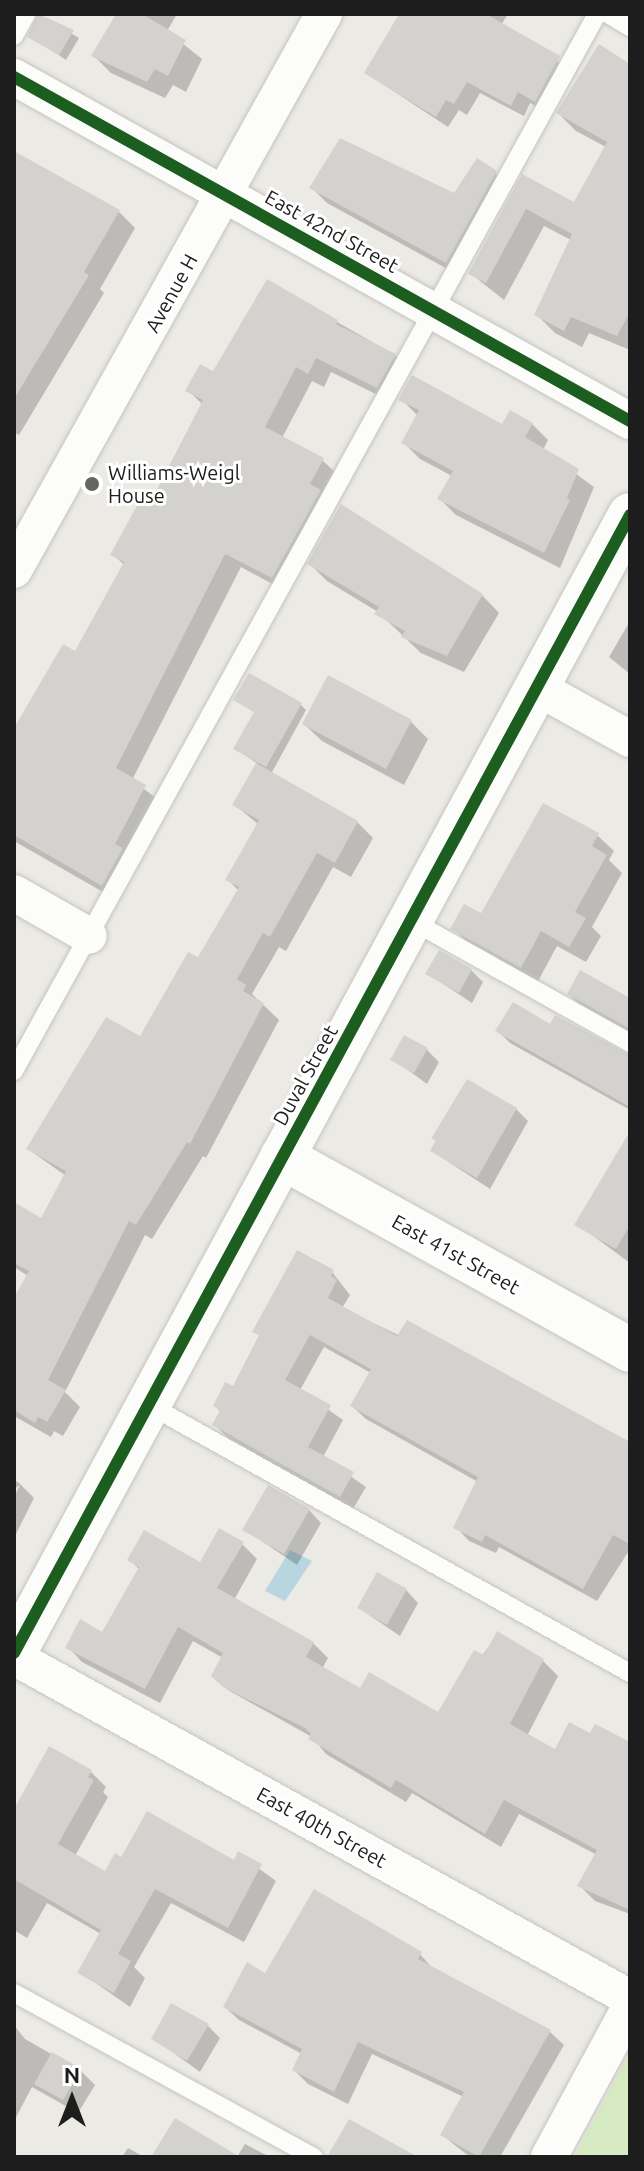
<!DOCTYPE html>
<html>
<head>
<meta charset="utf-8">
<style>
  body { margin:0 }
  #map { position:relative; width:644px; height:2171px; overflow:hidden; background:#eceae5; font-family:Ubuntu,sans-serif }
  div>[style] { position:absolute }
  .grass>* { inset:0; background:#d7ebc2 }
  .water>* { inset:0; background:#b8d6e0 }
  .shadow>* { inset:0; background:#0003 }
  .building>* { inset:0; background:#d4d2ce }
  .roads { filter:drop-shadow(0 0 2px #c4c4c1) drop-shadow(0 0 2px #c4c4c1) }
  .service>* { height:18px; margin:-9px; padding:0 9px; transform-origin:9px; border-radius:9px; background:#fcfcfb }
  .minor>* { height:36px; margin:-18px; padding:0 18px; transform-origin:18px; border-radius:18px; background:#fcfcfb }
  .tertiary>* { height:44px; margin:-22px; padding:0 22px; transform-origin:22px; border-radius:22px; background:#fcfcfb }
  .cycleway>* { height:12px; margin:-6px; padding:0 6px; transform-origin:6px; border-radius:6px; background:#1b5e20 }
  .dots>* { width:22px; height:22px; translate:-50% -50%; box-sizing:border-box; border:4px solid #fff; border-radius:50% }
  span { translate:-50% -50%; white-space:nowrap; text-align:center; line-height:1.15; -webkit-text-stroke:6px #fff; paint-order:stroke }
  .street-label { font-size:20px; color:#1d1d1d }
  .poi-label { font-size:20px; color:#1d1d1d }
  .left { translate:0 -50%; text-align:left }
  .frame { position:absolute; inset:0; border:16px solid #1d1d1d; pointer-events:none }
  .north { position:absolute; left:32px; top:2059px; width:80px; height:80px; -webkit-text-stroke:6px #fff; paint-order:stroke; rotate:0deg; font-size:22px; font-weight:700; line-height:32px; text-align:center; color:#1d1d1d }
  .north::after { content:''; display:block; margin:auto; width:28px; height:36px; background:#1d1d1d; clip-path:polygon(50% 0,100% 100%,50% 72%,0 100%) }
</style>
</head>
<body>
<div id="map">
  <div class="grass">
    <div style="clip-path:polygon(630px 2052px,630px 2157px,574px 2157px)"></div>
  </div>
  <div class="water">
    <div style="clip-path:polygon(290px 1550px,312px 1561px,285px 1601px,265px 1591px)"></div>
  </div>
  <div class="shadow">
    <div style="clip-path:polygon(38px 14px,79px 38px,66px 60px,30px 36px)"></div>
    <div style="clip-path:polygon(118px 14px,177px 14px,167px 31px,202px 59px,186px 92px,173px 85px,165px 98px,111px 73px,94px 56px)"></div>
    <div style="clip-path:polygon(413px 14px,508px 14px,501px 25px,571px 70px,547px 112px,530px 103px,524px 116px,480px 93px,467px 115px,459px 110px,448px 127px,366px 73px)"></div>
    <div style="clip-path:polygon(599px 47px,630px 66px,630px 350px,589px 333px,582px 347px,555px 333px,537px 315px,571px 240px,544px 226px,504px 300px,470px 273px,523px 177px,575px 204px,606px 147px,576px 131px,558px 113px)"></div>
    <div style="clip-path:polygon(14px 153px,119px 212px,135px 228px,100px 289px,104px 293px,19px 435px,14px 432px)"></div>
    <div style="clip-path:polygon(495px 173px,511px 188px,462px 277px,327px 203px,311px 187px,455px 196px)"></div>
    <div style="clip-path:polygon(337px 322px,395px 355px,409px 370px,392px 402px,331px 372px,324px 387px,312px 381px,282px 438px,322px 460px,337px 474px,287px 592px,241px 567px,132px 780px,160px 801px,117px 900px,14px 841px,14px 730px,76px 653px,124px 565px,113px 554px,149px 510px,203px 405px,188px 390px,213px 374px)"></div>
    <div style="clip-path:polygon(401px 399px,503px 427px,532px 424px,548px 440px,543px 450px,594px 487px,560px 568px,456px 515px,440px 499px,452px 476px,420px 459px,404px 443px,417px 415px)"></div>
    <div style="clip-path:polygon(310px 564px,482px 595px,499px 613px,464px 672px,421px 653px,378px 612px,327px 581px)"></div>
    <div style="clip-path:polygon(630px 621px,630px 674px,609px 657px)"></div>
    <div style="clip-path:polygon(236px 699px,300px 704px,306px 710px,271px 774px,357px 822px,373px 838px,351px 877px,333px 867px,286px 951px,279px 947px,252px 994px,279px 1020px,206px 1158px,203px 1156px,152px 1239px,145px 1235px,65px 1392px,80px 1407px,63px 1436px,54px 1431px,51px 1437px,14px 1416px,14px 1297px,28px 1276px,14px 1267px,14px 1205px,42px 1221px,66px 1176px,28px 1149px,141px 1039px,199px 960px,239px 891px,228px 880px,259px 825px,235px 805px,258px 764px,236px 749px,255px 713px)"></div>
    <div style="clip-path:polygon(411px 722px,428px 739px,404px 785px,322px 741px,304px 724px)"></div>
    <div style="clip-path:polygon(597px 835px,614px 851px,609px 860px,622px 873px,592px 927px,601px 936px,586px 962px,557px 946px,537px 983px,469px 944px,453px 928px,482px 916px)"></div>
    <div style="clip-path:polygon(471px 970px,483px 982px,472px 1003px,428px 974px)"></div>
    <div style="clip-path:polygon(569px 994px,630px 1001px,630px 1033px,581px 1006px)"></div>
    <div style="clip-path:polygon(551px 1026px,630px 1055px,630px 1110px,510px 1043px,498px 1031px)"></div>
    <div style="clip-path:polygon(427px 1050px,439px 1062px,427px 1084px,393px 1059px)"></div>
    <div style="clip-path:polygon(516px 1109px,528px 1121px,490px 1189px,432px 1151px,437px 1142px,433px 1138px)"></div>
    <div style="clip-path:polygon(630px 1165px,630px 1263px,577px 1224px)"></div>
    <div style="clip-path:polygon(332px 1272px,350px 1295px,342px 1308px,630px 1446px,630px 1549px,597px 1601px,499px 1547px,496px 1553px,469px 1541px,456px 1527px,478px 1482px,366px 1419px,352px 1406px,371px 1373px,324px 1347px,300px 1390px,343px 1420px,323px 1457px,366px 1487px,353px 1509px,228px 1438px,215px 1425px,221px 1412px,215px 1406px,234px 1389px,260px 1337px,255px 1331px)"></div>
    <div style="clip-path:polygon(14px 1480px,19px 1483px,34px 1498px,14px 1538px,14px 1497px,20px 1485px,14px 1489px)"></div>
    <div style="clip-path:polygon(309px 1510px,321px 1523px,297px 1565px,244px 1529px)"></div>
    <div style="clip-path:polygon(242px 1544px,257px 1559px,234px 1600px,313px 1643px,328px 1658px,322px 1669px,361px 1691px,439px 1715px,498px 1634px,543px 1661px,558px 1676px,527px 1736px,556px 1752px,630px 1750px,630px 1914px,595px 1901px,580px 1886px,597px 1855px,519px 1814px,501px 1847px,412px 1793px,406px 1802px,326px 1754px,312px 1737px,228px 1690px,213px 1675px,223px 1658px,193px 1641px,160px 1703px,82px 1662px,68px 1647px,103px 1634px,139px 1569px,129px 1559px,201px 1565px)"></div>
    <div style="clip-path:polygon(406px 1590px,418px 1603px,400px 1636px,359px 1608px)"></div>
    <div style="clip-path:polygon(91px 1772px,106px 1787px,103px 1792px,108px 1797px,75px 1856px,106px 1874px,122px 1859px,235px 1863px,239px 1854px,276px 1881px,244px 1942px,171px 1903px,134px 1967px,145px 1978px,130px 2007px,80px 1972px,101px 1934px,47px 1903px,27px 1938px,14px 1930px,14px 1813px)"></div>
    <div style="clip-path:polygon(420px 1954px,433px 1969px,550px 2032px,564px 2045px,500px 2157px,470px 2157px,442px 2135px,464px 2097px,372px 2054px,348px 2104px,308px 2084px,294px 2070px,302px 2054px,239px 2020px,225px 2007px,266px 1976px)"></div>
    <div style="clip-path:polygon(14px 2025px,25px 2039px,81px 2071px,95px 2085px,78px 2113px,32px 2087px,14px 2121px)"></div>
    <div style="clip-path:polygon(207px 2025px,220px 2038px,200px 2072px,153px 2038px)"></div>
    <div style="clip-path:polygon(245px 2144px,270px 2157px,237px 2157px)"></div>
    <div style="clip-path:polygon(128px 2148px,144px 2157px,122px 2157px)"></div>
  </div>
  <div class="building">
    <div style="clip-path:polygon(38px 14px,74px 30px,59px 55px,27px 37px)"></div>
    <div style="clip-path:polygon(116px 14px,142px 14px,186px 40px,168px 76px,155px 69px,147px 82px,91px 56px)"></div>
    <div style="clip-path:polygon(399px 14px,486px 14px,560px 56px,535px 102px,518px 92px,511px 106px,467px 82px,454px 104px,446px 100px,436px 117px,364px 73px)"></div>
    <div style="clip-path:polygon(599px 44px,630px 64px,630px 312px,617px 336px,571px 317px,564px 331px,534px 315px,572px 234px,526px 209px,486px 283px,468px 274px,522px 174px,574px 202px,607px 142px,556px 113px)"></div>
    <div style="clip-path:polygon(340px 138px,454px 193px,477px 158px,497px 171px,446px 263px,309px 188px)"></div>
    <div style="clip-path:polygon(14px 151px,120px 210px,84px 272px,89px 275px,14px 399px)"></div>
    <div style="clip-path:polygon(267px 279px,338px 320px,336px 324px,396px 354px,377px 388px,316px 358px,308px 374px,296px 367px,265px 427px,324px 458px,310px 484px,321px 490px,272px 578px,225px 554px,116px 768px,146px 785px,115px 844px,123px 848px,102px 886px,14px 835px,14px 728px,63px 644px,75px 651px,124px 562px,110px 555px,139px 502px,148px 507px,203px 400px,185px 391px,200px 364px,213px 371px)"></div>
    <div style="clip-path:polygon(412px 375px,502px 424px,510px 410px,533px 423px,525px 437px,579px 469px,567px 498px,570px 500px,544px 553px,437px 499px,453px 471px,401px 443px,419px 410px,398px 400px)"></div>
    <div style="clip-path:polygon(341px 504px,483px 594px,447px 656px,401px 637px,405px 631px,374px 614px,379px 607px,307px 564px)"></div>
    <div style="clip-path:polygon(249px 673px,302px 703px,266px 767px,233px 749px,254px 712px,233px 700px)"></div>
    <div style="clip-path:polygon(328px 675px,412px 720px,386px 769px,302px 724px)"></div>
    <div style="clip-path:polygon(256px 763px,358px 821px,335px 863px,317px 853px,270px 937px,263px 933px,237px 979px,246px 985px,243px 991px,264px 1003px,190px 1144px,187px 1142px,136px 1225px,129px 1221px,48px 1380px,66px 1390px,47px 1422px,38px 1417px,35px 1423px,14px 1410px,14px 1298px,29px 1271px,14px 1263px,14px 1202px,41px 1218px,66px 1171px,26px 1149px,106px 1017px,140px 1036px,188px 952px,198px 957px,239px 887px,225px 880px,259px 820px,232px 805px)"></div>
    <div style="clip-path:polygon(543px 803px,599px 833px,592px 846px,607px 855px,575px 912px,586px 918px,569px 947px,541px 931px,521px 968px,450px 929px,464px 904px,481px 913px)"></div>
    <div style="clip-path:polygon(439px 950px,472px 969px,459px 993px,425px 974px)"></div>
    <div style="clip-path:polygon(580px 970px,630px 998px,630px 1029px,567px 994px)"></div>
    <div style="clip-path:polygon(513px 1002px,550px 1024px,555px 1015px,630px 1055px,630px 1107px,495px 1031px)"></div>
    <div style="clip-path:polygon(404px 1035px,428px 1048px,414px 1073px,390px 1060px)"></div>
    <div style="clip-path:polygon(467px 1079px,517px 1108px,477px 1178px,430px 1151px,436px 1140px,431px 1139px)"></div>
    <div style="clip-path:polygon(630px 1131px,630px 1225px,616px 1249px,574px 1225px)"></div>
    <div style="clip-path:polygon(297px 1250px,334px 1270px,331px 1276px,337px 1280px,328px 1298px,397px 1336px,407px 1320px,630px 1442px,630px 1544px,613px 1535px,583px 1589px,485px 1535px,482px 1542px,453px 1528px,478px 1477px,350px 1406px,371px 1369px,310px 1335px,285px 1380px,331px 1405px,308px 1447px,354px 1472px,340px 1497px,212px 1425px,220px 1410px,213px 1406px,225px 1382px,233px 1386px,259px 1335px,252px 1332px)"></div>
    <div style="clip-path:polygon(268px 1485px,310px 1509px,284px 1554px,242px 1530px)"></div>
    <div style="clip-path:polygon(219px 1528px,244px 1542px,217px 1588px,314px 1642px,306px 1657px,360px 1688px,369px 1672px,438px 1712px,474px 1650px,484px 1655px,497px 1631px,544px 1659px,510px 1724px,555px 1749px,569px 1722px,590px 1733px,595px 1724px,630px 1742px,630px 1910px,577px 1886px,597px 1850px,504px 1800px,485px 1834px,396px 1780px,391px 1788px,308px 1739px,311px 1734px,305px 1728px,223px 1687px,211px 1676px,223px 1653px,178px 1627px,145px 1689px,65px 1648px,80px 1619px,102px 1632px,139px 1567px,127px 1560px,144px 1530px,200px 1562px)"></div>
    <div style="clip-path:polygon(377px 1572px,407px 1589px,387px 1625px,357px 1608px)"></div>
    <div style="clip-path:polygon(49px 1746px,92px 1770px,88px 1777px,94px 1780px,58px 1844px,105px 1871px,115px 1853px,121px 1857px,147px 1811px,234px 1860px,238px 1851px,262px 1864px,228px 1928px,155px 1889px,118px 1954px,131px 1961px,114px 1993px,77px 1973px,101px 1930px,14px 1879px,14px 1809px)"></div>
    <div style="clip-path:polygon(314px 1889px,422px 1952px,418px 1959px,551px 2030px,479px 2157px,440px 2135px,464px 2092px,358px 2042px,334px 2092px,292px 2070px,302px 2049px,223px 2007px,247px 1962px,265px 1973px)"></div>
    <div style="clip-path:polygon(171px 2003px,209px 2024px,187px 2061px,151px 2039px)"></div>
    <div style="clip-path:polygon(52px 2052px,82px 2069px,63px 2100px,34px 2084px)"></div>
    <div style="clip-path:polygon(175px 2118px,240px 2157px,151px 2157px)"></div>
    <div style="clip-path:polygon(349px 2119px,418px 2157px,327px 2157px)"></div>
  </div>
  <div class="roads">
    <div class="service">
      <div style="left:608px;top:14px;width:26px;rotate:31deg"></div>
      <div style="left:14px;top:36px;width:25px;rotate:-61deg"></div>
      <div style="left:412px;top:921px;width:250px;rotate:29.2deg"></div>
      <div style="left:14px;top:1071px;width:1207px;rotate:-61.12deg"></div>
      <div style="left:149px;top:1405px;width:551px;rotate:29.13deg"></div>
      <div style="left:14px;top:1993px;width:342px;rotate:28.7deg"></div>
    </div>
    <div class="minor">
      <div style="left:14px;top:77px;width:706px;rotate:29.18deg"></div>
      <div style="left:14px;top:570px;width:637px;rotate:-60.86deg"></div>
      <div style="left:538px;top:688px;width:105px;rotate:29deg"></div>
      <div style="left:14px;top:893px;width:86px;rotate:29.8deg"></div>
      <div style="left:14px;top:1657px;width:704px;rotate:28.97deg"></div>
      <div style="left:549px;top:2157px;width:170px;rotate:-61.6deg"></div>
    </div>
    <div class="tertiary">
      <div style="left:282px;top:1157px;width:398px;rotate:29deg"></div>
      <div style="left:14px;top:1653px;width:1294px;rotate:-61.57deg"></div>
    </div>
  </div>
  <div class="cycleway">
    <div style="left:14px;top:77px;width:706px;rotate:29.18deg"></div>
    <div style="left:14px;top:1653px;width:1294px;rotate:-61.57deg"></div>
  </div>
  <div class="dots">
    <div style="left:92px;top:484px;background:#656563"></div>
  </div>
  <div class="street-label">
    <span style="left:332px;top:231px;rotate:29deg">East 42nd Street</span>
    <span style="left:171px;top:293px;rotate:-61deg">Avenue H</span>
    <span style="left:305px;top:1075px;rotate:-61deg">Duval Street</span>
    <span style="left:456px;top:1254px;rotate:29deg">East 41st Street</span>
    <span style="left:322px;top:1827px;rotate:29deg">East 40th Street</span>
  </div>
  <div class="poi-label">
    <span class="left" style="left:108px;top:484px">Williams-Weigl<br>House</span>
  </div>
  <div class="frame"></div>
  <div class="north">N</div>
</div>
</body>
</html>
